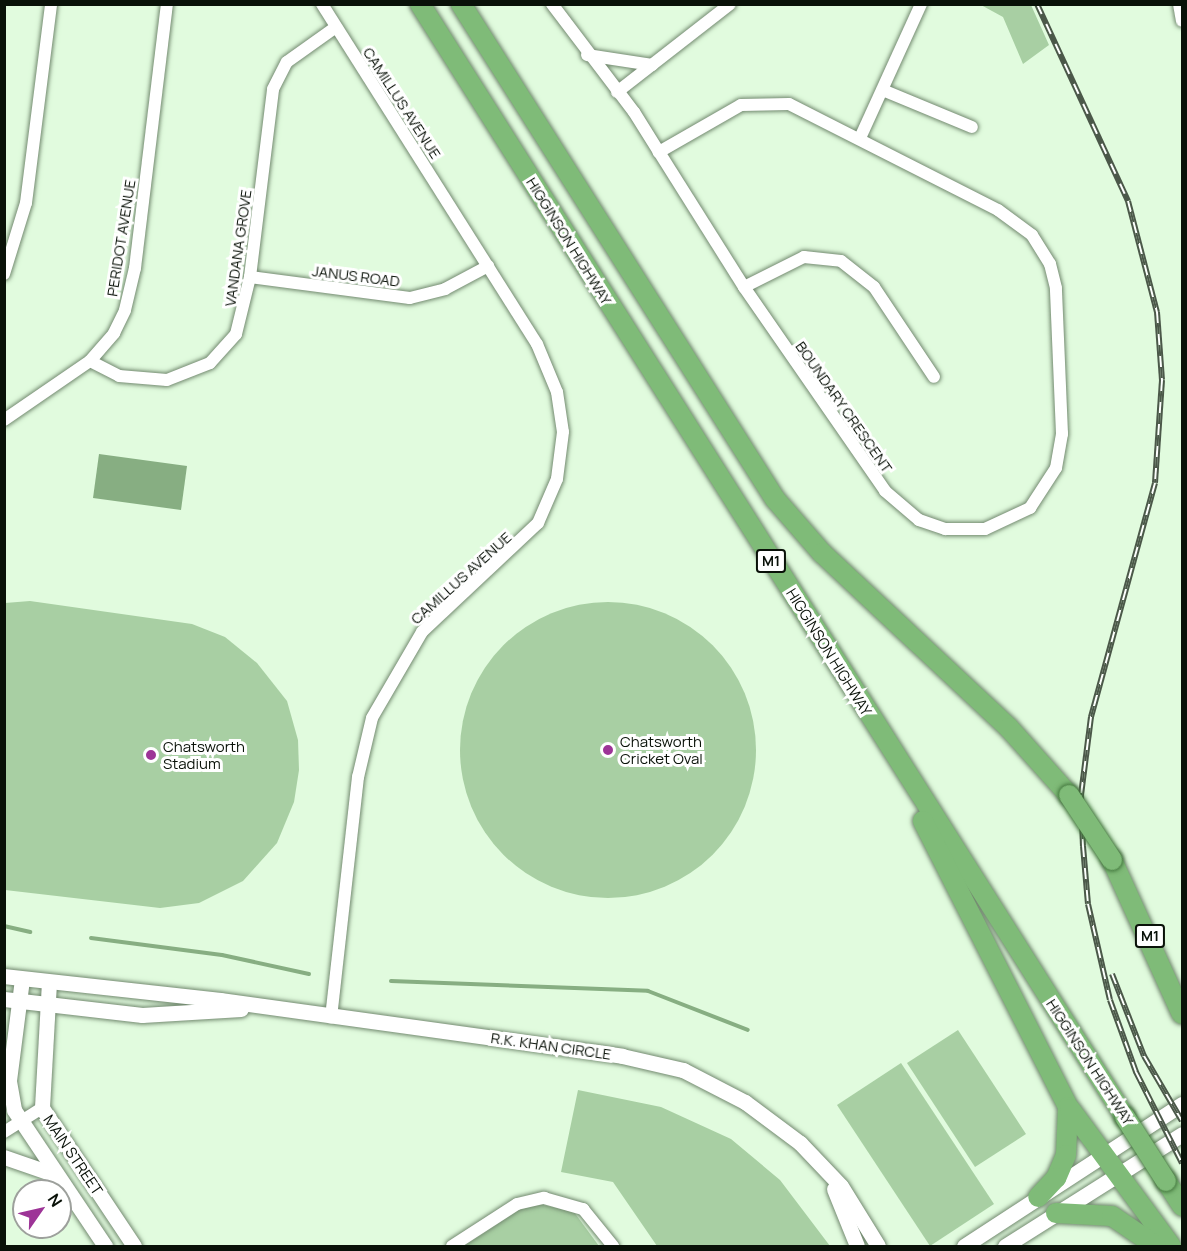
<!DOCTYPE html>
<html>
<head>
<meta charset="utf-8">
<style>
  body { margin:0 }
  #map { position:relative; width:1187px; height:1251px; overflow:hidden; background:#e1fbde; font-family:Manrope,sans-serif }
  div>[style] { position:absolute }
  .green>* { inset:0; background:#a8cfa3 }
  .round { border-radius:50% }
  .water>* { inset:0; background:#87ae82 }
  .stream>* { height:4px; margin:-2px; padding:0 2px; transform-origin:2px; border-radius:2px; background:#87ae82 }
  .roads { filter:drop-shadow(0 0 2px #738a70) drop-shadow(0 0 2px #738a70) }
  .minor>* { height:12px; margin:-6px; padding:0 6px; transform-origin:6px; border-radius:6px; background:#fff }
  .tertiary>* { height:15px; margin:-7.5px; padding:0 7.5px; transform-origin:7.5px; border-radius:7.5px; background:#fff }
  .trunk>* { height:20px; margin:-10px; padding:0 10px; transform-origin:10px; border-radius:10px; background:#7fbb78 }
  .rail>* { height:6px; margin-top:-3px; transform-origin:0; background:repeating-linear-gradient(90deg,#fff 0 11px,#4b5849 0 22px); box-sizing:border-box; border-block:2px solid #4b5849 }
  .bridges { filter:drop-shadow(0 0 2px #41743b) drop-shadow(0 0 2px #41743b) }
  .trunk-bridge>* { height:20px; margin:-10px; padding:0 10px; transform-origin:10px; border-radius:10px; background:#7fbb78 }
  .dots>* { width:16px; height:16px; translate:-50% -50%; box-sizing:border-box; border:3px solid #fff; border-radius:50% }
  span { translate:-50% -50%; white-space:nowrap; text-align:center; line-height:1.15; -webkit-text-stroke:6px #fff; paint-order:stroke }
  .shield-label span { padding:2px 4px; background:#fff; border:2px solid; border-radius:4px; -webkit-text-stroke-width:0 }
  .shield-label { font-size:14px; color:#091108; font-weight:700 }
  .street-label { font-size:15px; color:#091108 }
  .poi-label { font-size:15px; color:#091108 }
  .left { translate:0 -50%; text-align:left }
  .frame { position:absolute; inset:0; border:6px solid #091108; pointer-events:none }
  .north { position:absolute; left:12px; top:1179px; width:60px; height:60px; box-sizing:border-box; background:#fff; border:2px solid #9da09c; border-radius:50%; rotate:56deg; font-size:16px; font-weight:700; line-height:24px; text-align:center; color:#091108 }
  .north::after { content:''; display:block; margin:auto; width:21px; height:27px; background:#9d3497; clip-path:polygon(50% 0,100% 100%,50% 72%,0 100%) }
</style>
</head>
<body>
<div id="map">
  <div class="green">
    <div style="clip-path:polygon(981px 5px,1031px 5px,1049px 45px,1023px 64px,1003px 17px)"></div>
    <div style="clip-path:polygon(30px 601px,192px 624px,225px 637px,257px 663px,287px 701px,298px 740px,299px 770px,294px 802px,277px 843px,243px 881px,199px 903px,160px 908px,5px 890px,5px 603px)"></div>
    <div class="round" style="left:460px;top:602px;width:296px;height:296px"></div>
    <div style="clip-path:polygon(958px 1030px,1026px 1134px,975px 1167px,907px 1063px)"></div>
    <div style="clip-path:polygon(901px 1063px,994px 1204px,930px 1246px,837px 1105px)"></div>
    <div style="clip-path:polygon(578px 1090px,661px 1107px,731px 1139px,780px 1180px,830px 1246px,657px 1246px,613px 1182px,561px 1172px)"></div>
    <div style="clip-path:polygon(539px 1204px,574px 1212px,599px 1246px,464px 1246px,519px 1210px)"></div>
  </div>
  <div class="water">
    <div style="clip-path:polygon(99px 454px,187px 466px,181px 510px,93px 498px)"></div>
  </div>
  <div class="stream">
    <div style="left:4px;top:926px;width:27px;rotate:13deg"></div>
    <div style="left:91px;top:938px;width:132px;rotate:7.4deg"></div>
    <div style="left:222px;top:955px;width:89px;rotate:12.3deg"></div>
    <div style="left:391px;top:981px;width:257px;rotate:2.2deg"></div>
    <div style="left:648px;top:991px;width:107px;rotate:21.3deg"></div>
  </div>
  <div class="roads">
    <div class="minor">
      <div style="left:322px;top:4px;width:402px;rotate:57.7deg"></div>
      <div style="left:537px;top:344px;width:52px;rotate:67.4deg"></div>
      <div style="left:557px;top:392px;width:40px;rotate:81.5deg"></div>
      <div style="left:563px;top:432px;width:47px;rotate:97.3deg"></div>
      <div style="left:557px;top:479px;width:48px;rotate:113.4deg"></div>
      <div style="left:538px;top:523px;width:159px;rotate:136.8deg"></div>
      <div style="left:422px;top:632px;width:99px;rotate:120.2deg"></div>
      <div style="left:372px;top:718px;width:61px;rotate:103.3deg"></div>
      <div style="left:358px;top:777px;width:242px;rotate:96.4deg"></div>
      <div style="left:552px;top:4px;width:136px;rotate:52.8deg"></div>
      <div style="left:634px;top:112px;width:47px;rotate:58deg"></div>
      <div style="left:659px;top:152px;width:160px;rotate:57.8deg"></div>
      <div style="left:744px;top:287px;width:248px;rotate:55.3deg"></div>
      <div style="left:885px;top:491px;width:45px;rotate:40.5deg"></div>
      <div style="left:919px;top:520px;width:28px;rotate:19deg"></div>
      <div style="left:945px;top:529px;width:40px"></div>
      <div style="left:985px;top:529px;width:50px;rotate:-25deg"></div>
      <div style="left:1030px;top:508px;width:48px;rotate:-57deg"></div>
      <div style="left:1056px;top:468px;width:35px;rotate:-80deg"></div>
      <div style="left:1062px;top:434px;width:146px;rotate:-92.4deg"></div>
      <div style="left:1056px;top:288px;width:25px;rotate:-104deg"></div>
      <div style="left:1050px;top:264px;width:34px;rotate:-122deg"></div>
      <div style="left:1032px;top:235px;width:42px;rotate:-143.7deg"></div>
      <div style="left:998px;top:210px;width:234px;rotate:-153.1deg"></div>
      <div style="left:789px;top:104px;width:48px;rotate:178.8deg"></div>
      <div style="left:741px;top:105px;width:95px;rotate:150.2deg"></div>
      <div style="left:1179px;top:4px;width:17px;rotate:80deg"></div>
      <div style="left:587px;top:55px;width:66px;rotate:8.7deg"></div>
      <div style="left:885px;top:91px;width:94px;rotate:22.5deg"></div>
      <div style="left:617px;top:92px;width:143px;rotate:-37.9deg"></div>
      <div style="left:860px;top:138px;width:147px;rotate:-65.5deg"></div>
      <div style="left:4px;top:274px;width:74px;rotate:-72.8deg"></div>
      <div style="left:26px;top:203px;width:201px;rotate:-82.8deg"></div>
      <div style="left:250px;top:277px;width:161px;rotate:7.5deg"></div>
      <div style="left:410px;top:298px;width:36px;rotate:-14deg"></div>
      <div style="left:445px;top:289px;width:49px;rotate:-28.1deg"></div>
      <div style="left:744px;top:287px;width:67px;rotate:-26.6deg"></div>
      <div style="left:804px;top:257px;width:37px;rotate:6deg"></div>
      <div style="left:841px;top:261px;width:42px;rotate:38.2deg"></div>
      <div style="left:874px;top:287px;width:108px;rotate:56.3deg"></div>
      <div style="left:90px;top:361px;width:33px;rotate:27deg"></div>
      <div style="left:119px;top:376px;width:48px;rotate:4.8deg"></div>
      <div style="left:167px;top:380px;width:46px;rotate:-21.6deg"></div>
      <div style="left:210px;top:363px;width:39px;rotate:-48deg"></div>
      <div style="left:236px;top:334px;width:59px;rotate:-76.2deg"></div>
      <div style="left:250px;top:277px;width:189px;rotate:-83deg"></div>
      <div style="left:273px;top:89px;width:30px;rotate:-63deg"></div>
      <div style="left:287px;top:62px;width:60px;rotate:-35.5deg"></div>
      <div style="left:4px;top:420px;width:104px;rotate:-34.5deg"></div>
      <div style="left:90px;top:361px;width:37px;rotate:-49deg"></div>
      <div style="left:114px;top:333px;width:25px;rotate:-64deg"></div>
      <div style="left:125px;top:310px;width:43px;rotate:-76.6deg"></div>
      <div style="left:135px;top:268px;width:266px;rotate:-83.1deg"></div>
      <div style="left:4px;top:1132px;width:45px;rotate:-32.3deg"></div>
      <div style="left:452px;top:1246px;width:77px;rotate:-32.9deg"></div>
      <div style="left:517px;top:1204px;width:28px;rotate:-13deg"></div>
      <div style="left:544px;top:1198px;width:41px;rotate:15.8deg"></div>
      <div style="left:583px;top:1209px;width:48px;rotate:51deg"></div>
    </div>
    <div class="tertiary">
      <div style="left:4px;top:976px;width:217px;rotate:6.3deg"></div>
      <div style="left:220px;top:1000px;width:406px;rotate:7.9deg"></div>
      <div style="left:622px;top:1056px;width:63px;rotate:12.9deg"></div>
      <div style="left:683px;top:1070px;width:70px;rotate:27.3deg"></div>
      <div style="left:745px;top:1102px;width:69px;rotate:36.7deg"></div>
      <div style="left:800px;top:1143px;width:59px;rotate:46.4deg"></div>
      <div style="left:841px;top:1186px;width:70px;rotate:58.3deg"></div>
      <div style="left:22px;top:979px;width:103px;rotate:97.3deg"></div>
      <div style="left:9px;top:1081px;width:29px;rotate:80deg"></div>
      <div style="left:14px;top:1110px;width:164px;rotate:56.2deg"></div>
      <div style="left:49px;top:982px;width:126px;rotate:93.2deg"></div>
      <div style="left:42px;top:1108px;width:166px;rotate:56.3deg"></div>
      <div style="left:4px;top:999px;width:139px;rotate:6.6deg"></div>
      <div style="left:142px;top:1015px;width:99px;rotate:-3.5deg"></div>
      <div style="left:4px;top:1157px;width:55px;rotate:19.1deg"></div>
      <div style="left:834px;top:1189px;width:61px;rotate:68deg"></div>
      <div style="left:964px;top:1246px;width:260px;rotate:-33.1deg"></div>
      <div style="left:1005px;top:1246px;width:209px;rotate:-32.3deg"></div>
    </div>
    <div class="trunk">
      <div style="left:420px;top:4px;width:1317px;rotate:57.65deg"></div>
      <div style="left:461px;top:4px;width:586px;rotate:57.61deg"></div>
      <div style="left:775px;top:499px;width:72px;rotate:49deg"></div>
      <div style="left:822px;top:553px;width:256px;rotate:43.1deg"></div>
      <div style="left:1009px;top:728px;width:90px;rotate:48.2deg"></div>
      <div style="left:923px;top:821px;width:321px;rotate:63.1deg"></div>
      <div style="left:1068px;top:1107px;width:48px;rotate:92.4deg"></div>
      <div style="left:1066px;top:1155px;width:25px;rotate:113deg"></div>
      <div style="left:1056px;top:1178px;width:26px;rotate:133deg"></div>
      <div style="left:1112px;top:860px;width:169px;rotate:65.6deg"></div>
      <div style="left:1070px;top:1109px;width:170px;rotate:53.6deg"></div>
      <div style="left:1166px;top:1181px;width:30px;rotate:57deg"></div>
      <div style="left:1056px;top:1213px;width:56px;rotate:3.1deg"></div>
      <div style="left:1112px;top:1216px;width:53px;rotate:34.3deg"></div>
    </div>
  </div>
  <div class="rail">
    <div style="left:1037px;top:4px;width:217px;rotate:65.2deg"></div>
    <div style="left:1128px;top:201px;width:115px;rotate:75.4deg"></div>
    <div style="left:1157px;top:312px;width:68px;rotate:85.8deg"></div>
    <div style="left:1162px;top:380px;width:103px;rotate:93.9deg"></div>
    <div style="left:1155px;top:483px;width:243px;rotate:105.3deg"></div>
    <div style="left:1091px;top:717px;width:79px;rotate:97.3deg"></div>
    <div style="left:1081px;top:795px;width:51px;rotate:87.8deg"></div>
    <div style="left:1083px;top:846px;width:58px;rotate:85.1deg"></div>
    <div style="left:1088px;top:904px;width:98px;rotate:77.1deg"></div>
    <div style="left:1110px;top:1000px;width:77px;rotate:70.1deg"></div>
    <div style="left:1136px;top:1072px;width:102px;rotate:63.2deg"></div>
    <div style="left:1112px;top:974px;width:88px;rotate:68.7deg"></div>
    <div style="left:1144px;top:1056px;width:75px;rotate:59.7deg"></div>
  </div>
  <div class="bridges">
    <div class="trunk-bridge">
      <div style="left:1069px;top:795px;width:78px;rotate:56.5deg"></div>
      <div style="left:1125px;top:1117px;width:76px;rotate:57.4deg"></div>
    </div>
  </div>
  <div class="dots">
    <div style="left:608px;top:750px;background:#9d3497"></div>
    <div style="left:151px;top:755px;background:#9d3497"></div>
  </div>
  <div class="shield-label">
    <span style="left:771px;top:561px">M1</span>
    <span style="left:1150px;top:936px">M1</span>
  </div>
  <div class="street-label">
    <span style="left:402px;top:103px;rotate:57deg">CAMILLUS AVENUE</span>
    <span style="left:121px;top:238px;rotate:-81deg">PERIDOT AVENUE</span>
    <span style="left:569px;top:241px;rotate:58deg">HIGGINSON HIGHWAY</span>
    <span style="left:238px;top:248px;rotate:-82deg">VANDANA GROVE</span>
    <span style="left:356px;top:276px;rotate:7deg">JANUS ROAD</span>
    <span style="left:844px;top:407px;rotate:55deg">BOUNDARY CRESCENT</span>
    <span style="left:461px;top:578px;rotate:-42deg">CAMILLUS AVENUE</span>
    <span style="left:829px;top:652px;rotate:58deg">HIGGINSON HIGHWAY</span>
    <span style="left:551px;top:1046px;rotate:8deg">R.K. KHAN CIRCLE</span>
    <span style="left:1090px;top:1062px;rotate:57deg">HIGGINSON HIGHWAY</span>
    <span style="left:73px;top:1155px;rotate:56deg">MAIN STREET</span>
  </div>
  <div class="poi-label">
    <span class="left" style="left:620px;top:750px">Chatsworth<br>Cricket Oval</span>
    <span class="left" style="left:163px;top:755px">Chatsworth<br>Stadium</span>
  </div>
  <div class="frame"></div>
  <div class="north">N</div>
</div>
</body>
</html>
